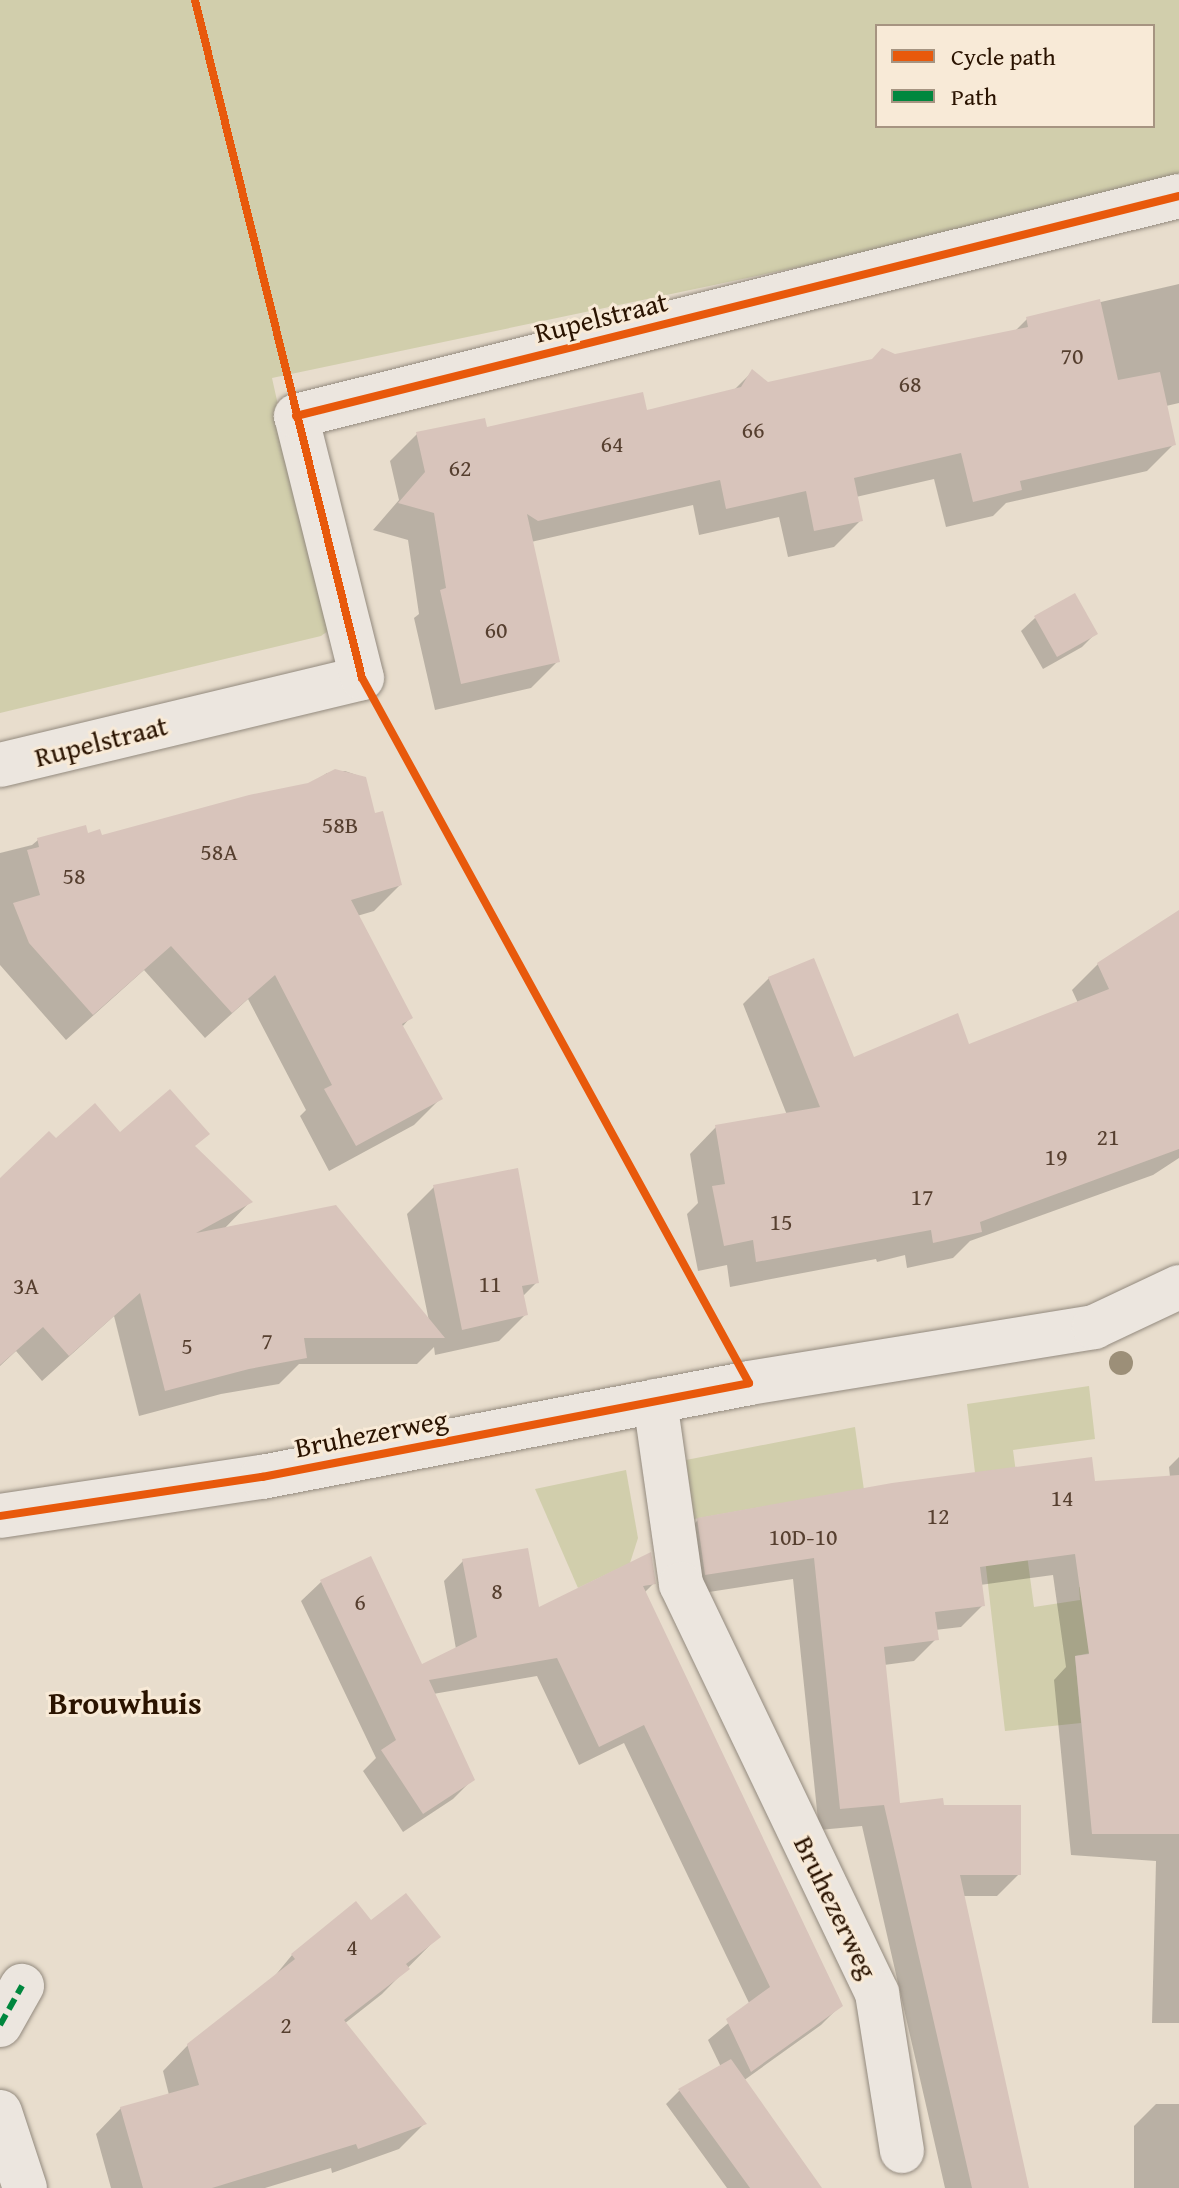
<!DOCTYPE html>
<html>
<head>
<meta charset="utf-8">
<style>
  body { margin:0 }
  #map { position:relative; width:1179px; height:2188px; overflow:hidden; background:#e8ddcd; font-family:"Gentium Book Plus",serif }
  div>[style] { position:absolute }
  .green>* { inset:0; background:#d1ceac }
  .shadow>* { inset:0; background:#0003 }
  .building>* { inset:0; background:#d8c4bb }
  .roads { filter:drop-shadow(0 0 2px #938a7e) drop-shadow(0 0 2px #938a7e) }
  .minor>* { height:44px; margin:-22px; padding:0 22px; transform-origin:22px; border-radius:22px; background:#ece6df }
  .quiet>* { height:6px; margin-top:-3px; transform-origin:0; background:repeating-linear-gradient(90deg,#00873e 0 12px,transparent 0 18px) }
  .cycleway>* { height:8px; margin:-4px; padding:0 4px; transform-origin:4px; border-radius:4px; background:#e8590c }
  .trees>* { width:24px; height:24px; margin:-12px; border-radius:50%; background:#9c8f78 }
  span { translate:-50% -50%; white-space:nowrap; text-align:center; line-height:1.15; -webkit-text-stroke:6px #f8ead7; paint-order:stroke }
  .number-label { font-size:24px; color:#563f2f }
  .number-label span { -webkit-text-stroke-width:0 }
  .street-label { font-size:28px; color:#2a1300 }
  .quarter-label { font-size:32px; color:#2a1300; font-weight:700 }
  .legend { position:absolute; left:875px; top:24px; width:280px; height:104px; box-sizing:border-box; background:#f8ead7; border:2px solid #a69481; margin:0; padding:10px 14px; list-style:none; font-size:24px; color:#2a1300 }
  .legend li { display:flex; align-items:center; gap:16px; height:40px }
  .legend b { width:40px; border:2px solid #a69481 }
</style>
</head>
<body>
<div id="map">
  <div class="green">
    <div style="clip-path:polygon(evenodd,0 0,1179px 0,1179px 187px,272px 378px,328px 631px,321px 636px,0 713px,0 0,877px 26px,1153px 26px,1153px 126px,877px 126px,877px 26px)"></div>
    <div style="clip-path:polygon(1089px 1386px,1095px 1439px,1013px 1450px,1034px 1607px,1080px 1600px,1079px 1587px,1111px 1582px,1125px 1646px,1075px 1656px,1081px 1723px,1005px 1731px,967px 1404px)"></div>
    <div style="clip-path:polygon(855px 1427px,872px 1546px,846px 1492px,694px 1519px,686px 1460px)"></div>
    <div style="clip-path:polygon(626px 1470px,638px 1538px,630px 1563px,578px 1588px,535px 1489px)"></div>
  </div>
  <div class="shadow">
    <div style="clip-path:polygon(1179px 284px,1179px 403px,1166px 406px,1174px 444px,1147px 471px,1006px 503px,993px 516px,946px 527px,934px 479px,856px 497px,861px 520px,834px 547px,788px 557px,779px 517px,699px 535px,693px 505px,531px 542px,558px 661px,531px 688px,435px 710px,414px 618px,419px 614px,408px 540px,373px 530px,399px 500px,390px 461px,417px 434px,645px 412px,733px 391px,752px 372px,768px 384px,1014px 332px,1027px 319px)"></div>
    <div style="clip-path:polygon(1035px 618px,1096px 633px,1082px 647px,1043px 669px,1021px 631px)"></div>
    <div style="clip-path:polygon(345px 771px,365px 778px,374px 816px,400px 885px,374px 911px,357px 916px,410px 1018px,402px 1027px,440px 1099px,414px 1125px,329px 1171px,300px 1116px,306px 1110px,248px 999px,205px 1038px,144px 970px,66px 1040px,0 965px,0 853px,32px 845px,38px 840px,100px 838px,309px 785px,327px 773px)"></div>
    <div style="clip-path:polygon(1179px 912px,1179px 1158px,1153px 1175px,970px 1241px,953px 1258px,907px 1268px,905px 1255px,877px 1262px,876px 1259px,730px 1287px,727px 1265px,698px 1271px,687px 1214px,698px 1203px,690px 1154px,716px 1127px,787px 1115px,743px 1004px,769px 978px,853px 1060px,968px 1046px,1078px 1003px,1072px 990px,1098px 964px)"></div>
    <div style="clip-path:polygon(120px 1134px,193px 1147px,250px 1202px,223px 1230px,429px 1321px,407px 1214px,434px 1187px,537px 1282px,522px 1297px,526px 1314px,499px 1341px,435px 1355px,434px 1347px,417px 1364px,299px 1364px,279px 1384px,221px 1394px,139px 1416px,114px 1316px,42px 1381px,16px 1351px,0 1366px,0 1180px,56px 1141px)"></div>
    <div style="clip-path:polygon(1179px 1457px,1179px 2023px,1152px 2023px,1156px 1861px,1071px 1855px,1054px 1680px,1066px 1667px,1053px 1575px,980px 1585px,983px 1605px,961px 1627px,935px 1630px,936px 1639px,914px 1661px,884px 1665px,898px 1805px,942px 1807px,1019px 1874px,997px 1896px,963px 1896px,1027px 2188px,945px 2188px,862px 1826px,819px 1830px,793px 1579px,683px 1596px,676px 1542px,698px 1520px,1170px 1477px,1169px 1467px)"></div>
    <div style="clip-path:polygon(371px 1559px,421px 1667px,456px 1649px,444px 1581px,463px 1561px,538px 1610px,654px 1583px,644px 1593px,841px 2005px,821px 2025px,743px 2081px,820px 2188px,727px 2188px,666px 2104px,679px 2091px,721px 2067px,708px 2040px,750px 2005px,624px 1743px,579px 1765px,537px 1676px,433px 1694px,473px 1779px,453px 1799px,403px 1832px,363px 1771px,376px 1758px,301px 1601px,321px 1582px)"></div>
    <div style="clip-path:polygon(371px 1923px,438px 1937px,382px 1994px,344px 2024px,424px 2124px,399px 2149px,332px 2173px,331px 2168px,265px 2188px,111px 2188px,96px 2134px,121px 2108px,169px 2095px,163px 2071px,188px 2045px,269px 1983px,292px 1955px)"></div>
    <div style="clip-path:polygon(1156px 2104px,1179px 2104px,1179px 2188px,1134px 2188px,1134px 2126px)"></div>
  </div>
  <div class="building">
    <div style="clip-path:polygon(1100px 299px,1118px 380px,1160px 372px,1176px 445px,1020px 481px,1022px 490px,973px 502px,961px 453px,854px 478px,863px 521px,814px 531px,806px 491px,726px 509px,720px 480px,538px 521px,527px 514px,560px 662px,461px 684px,440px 590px,446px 588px,434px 513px,398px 503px,425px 472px,416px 432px,485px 418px,487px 427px,643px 392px,647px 410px,741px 387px,752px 369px,768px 382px,872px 359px,882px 348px,895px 354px,1028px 327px,1026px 317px)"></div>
    <div style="clip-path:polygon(1075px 593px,1098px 634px,1057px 657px,1034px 616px)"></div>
    <div style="clip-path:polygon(335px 769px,366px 777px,375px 813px,383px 811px,402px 885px,351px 900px,413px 1018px,402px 1024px,443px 1099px,356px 1146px,324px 1089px,332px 1085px,275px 975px,232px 1013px,171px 946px,93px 1015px,29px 943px,13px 903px,40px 895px,27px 850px,39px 847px,37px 838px,86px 825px,88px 833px,100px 829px,102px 835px,249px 795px,308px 783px)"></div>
    <div style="clip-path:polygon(1179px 910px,1179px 1149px,980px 1222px,982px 1232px,933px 1243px,931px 1230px,756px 1262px,753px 1240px,724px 1246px,712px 1186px,725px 1184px,715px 1125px,820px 1107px,768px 977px,814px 958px,854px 1057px,958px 1013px,969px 1044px,1109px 989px,1097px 963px)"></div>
    <div style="clip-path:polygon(170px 1089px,210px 1134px,195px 1146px,253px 1202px,196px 1233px,336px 1205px,445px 1338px,304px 1338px,307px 1358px,249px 1369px,165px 1391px,140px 1293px,69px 1356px,43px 1327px,0 1365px,0 1178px,49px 1131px,56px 1138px,95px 1103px,120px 1132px)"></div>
    <div style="clip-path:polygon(518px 1168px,539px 1283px,522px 1286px,528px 1315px,462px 1330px,433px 1185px)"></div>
    <div style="clip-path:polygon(1092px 1457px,1095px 1481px,1179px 1475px,1179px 1834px,1092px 1834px,1075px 1656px,1089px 1654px,1075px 1554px,980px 1567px,985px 1606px,935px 1612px,939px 1640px,884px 1647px,900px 1803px,943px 1798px,944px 1805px,1021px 1805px,1021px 1875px,960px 1875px,1029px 2188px,972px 2188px,884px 1805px,840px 1809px,814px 1558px,705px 1575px,697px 1518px,892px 1483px)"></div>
    <div style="clip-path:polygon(528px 1548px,539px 1607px,651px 1552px,656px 1584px,643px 1586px,843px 2006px,751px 2072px,726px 2019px,770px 1987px,644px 1725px,599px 1747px,557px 1658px,429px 1680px,475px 1780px,423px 1814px,381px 1750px,396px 1740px,320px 1580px,371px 1556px,422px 1664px,477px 1637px,462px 1559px)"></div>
    <div style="clip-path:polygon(406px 1893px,441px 1937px,406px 1964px,410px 1969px,344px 2020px,427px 2124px,358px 2149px,356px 2144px,212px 2188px,143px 2188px,120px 2107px,199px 2085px,187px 2044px,295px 1959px,291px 1954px,356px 1901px,371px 1920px)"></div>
    <div style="clip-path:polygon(731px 2059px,781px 2130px,822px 2188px,750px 2188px,678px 2089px)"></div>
  </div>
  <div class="roads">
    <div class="minor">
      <div style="left:0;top:765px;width:372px;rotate:-13.5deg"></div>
      <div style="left:362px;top:678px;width:270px;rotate:-104.1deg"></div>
      <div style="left:296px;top:416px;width:910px;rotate:-13.99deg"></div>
      <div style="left:655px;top:1401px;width:185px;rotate:81.9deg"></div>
      <div style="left:681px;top:1584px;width:454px;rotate:64.4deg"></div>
      <div style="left:877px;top:1993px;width:160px;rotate:81deg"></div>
      <div style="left:0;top:1516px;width:265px;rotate:-8.5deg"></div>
      <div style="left:262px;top:1477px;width:496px;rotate:-10.9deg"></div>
      <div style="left:749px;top:1383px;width:350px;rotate:-9.2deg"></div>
      <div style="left:1094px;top:1327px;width:94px;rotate:-25.2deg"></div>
      <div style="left:0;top:2025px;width:45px;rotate:-60.6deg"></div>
      <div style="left:0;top:2112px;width:80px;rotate:71.8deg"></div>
    </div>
  </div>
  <div class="quiet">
    <div style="left:0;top:2025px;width:45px;rotate:-60.6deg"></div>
  </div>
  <div class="cycleway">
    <div style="left:296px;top:416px;width:910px;rotate:-13.99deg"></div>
    <div style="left:0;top:1516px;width:265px;rotate:-8.5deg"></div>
    <div style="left:262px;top:1477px;width:496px;rotate:-10.9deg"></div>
    <div style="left:749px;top:1383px;width:804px;rotate:-118.76deg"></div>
    <div style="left:362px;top:678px;width:698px;rotate:-103.84deg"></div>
  </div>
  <div class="trees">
    <div style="left:1121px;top:1363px"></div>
  </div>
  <div class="number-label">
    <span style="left:1072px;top:356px">70</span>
    <span style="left:910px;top:384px">68</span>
    <span style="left:753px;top:430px">66</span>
    <span style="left:612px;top:444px">64</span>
    <span style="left:460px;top:468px">62</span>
    <span style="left:496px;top:630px">60</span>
    <span style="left:340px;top:825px">58B</span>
    <span style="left:219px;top:852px">58A</span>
    <span style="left:74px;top:876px">58</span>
    <span style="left:1108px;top:1137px">21</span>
    <span style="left:1056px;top:1157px">19</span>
    <span style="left:922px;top:1197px">17</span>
    <span style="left:781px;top:1222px">15</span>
    <span style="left:490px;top:1284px">11</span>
    <span style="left:26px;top:1286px">3A</span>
    <span style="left:267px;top:1341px">7</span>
    <span style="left:187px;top:1346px">5</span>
    <span style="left:1062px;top:1498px">14</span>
    <span style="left:938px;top:1516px">12</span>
    <span style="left:803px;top:1537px">10D-10</span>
    <span style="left:497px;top:1591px">8</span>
    <span style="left:360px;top:1602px">6</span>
    <span style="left:352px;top:1947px">4</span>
    <span style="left:286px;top:2025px">2</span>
  </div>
  <div class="street-label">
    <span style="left:601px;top:317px;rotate:-14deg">Rupelstraat</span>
    <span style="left:101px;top:741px;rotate:-14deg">Rupelstraat</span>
    <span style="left:371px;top:1433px;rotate:-11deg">Bruhezerweg</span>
    <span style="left:836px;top:1907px;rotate:64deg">Bruhezerweg</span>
  </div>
  <div class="quarter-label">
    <span style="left:125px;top:1703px">Brouwhuis</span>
  </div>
  <ul class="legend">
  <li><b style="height:10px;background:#e8590c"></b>Cycle path</li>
  <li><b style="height:10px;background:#00873e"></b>Path</li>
  </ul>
</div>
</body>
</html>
